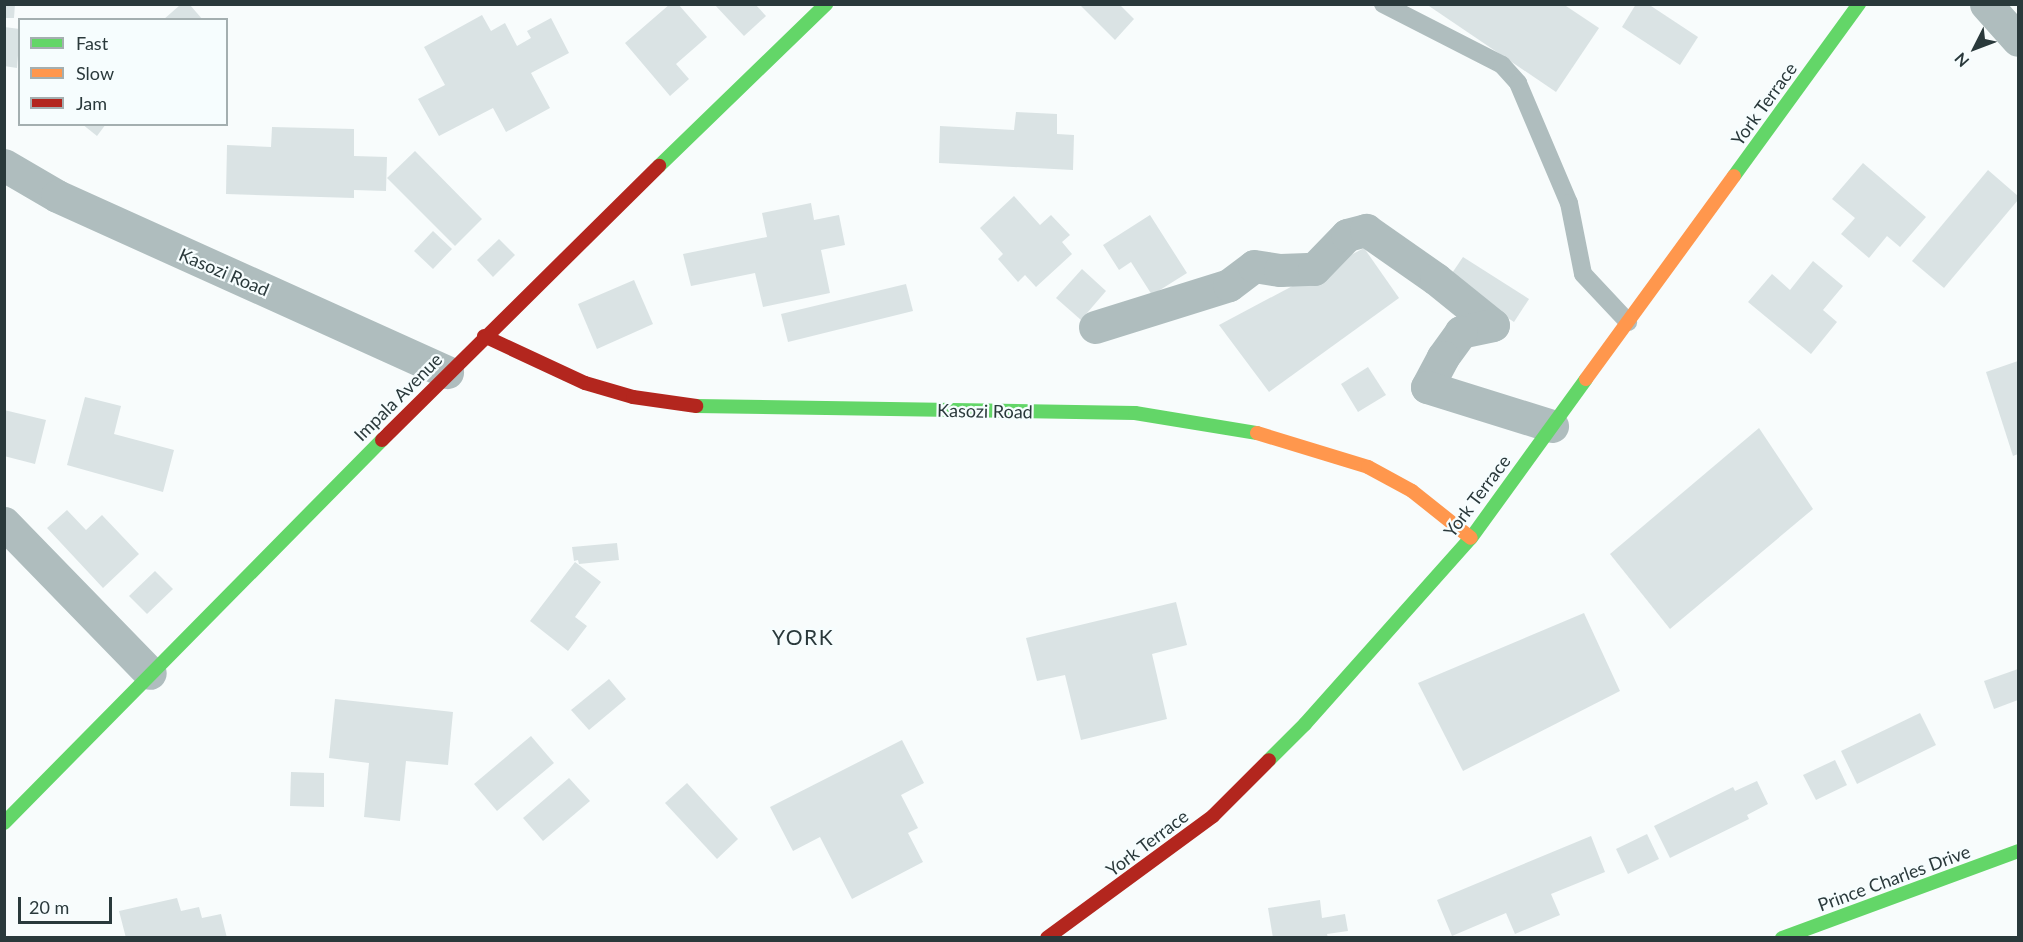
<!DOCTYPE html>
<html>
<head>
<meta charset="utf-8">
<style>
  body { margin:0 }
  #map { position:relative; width:2023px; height:942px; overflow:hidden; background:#f8fcfc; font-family:Lato,sans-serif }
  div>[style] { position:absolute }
  .building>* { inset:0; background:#dae3e4 }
  .lane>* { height:18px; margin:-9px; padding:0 9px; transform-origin:9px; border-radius:9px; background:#afbdbe }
  .street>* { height:33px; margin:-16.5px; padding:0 16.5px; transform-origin:16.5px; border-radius:16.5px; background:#afbdbe }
  .fast>* { height:14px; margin:-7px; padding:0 7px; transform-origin:7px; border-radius:7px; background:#63d668 }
  .slow>* { height:14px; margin:-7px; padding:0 7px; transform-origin:7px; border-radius:7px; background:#ff974d }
  .jam>* { height:14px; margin:-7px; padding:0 7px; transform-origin:7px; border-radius:7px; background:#b3261e }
  span { translate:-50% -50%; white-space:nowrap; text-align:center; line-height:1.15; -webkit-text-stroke:4.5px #f6fdfe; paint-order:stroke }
  .street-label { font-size:18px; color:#2a393b }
  .quarter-label { font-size:21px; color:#2a393b; letter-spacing:1.5px }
  .frame { position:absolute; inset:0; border:6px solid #2a393b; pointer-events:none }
  .legend { position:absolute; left:18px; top:18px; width:210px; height:108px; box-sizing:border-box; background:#f6fdfe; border:2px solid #a4afb0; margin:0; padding:8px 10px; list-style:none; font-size:18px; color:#2a393b }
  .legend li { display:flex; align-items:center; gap:12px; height:30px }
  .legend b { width:30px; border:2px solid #a4afb0 }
  .north { position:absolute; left:1945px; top:18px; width:60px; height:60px; -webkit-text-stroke:4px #f6fdfe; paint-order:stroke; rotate:228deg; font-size:16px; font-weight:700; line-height:24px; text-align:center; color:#2a393b }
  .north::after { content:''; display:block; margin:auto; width:21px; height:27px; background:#2a393b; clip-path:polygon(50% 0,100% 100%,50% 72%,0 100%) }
  .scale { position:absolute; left:18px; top:897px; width:94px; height:27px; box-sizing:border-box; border:3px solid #2a393b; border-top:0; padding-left:8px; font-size:18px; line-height:21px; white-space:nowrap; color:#2a393b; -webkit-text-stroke:4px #f6fdfe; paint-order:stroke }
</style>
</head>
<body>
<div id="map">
  <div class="building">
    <div style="clip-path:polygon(4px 4px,15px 4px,14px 18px,4px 18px)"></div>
    <div style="clip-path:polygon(670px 4px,678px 4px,707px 37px,676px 64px,689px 79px,670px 96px,625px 43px)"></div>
    <div style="clip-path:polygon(714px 4px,755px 4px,766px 16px,744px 36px)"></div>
    <div style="clip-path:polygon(1079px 4px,1119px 4px,1134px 19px,1115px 40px)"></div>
    <div style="clip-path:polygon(1426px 4px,1563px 4px,1599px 28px,1556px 92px)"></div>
    <div style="clip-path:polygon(1636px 4px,1648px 4px,1698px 37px,1680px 65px,1622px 27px)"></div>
    <div style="clip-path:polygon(180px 5px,190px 5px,203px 20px,163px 20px)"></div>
    <div style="clip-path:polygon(482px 15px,491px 31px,505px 23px,517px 46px,531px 38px,527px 31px,551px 18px,569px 53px,531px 73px,550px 108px,506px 132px,493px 108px,439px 136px,418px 99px,445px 85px,424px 47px)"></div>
    <div style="clip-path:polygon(4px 27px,20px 29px,17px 68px,4px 66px)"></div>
    <div style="clip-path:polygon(1016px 112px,1057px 114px,1057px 134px,1074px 135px,1073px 170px,939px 163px,940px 126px,1014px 130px)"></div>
    <div style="clip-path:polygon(82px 124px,106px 124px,97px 136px)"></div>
    <div style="clip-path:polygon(272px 127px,354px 129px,354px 156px,387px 157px,386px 191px,354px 190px,354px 198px,226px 194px,227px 145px,271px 147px)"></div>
    <div style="clip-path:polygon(415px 151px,482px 219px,455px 246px,387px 178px)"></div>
    <div style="clip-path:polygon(1863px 163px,1926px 217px,1900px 247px,1887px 236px,1869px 258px,1841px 234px,1855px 218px,1832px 199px)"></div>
    <div style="clip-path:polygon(1988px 170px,2018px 196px,2018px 200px,1944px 288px,1912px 261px)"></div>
    <div style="clip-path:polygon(1014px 196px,1040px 225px,1051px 215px,1070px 235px,1062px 242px,1072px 254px,1036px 287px,1025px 275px,1018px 282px,998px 259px,1003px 254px,980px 228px)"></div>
    <div style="clip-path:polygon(811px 203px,814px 220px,839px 215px,845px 245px,821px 250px,830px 293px,763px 307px,755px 273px,691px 286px,683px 254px,767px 237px,762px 213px)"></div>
    <div style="clip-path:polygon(1150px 215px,1187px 273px,1152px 295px,1131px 262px,1119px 270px,1103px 245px)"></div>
    <div style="clip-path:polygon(433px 231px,452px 249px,433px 269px,414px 251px)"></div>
    <div style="clip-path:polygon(499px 239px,515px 255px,493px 277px,477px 260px)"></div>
    <div style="clip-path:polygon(1364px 248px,1399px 298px,1269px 392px,1219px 325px)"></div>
    <div style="clip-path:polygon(1463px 257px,1529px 299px,1514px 322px,1448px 279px)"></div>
    <div style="clip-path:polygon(1813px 261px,1843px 286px,1823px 310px,1837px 322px,1811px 354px,1748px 302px,1772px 274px,1790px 290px)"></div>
    <div style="clip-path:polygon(1082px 269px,1106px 291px,1081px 320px,1056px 298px)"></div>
    <div style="clip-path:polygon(634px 280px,653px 324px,597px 349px,578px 304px)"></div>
    <div style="clip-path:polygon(906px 284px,913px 311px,788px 342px,781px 314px)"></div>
    <div style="clip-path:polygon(2018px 361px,2018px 454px,2013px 456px,1986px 372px)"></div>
    <div style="clip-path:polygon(1368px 367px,1386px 395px,1358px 412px,1341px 384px)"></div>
    <div style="clip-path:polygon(85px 397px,121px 406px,114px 434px,174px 450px,163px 492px,67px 465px)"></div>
    <div style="clip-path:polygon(4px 410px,46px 420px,35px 464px,4px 456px)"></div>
    <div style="clip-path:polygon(1759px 428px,1813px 509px,1670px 629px,1610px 554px)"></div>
    <div style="clip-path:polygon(67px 510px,86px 530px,102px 515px,139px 554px,103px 588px,47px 528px)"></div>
    <div style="clip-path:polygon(617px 543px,619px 560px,579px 564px,578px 560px,574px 561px,572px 547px)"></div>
    <div style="clip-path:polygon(575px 562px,601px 582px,575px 617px,587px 626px,568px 651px,530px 621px)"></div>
    <div style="clip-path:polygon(155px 571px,173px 589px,147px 614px,129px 596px)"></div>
    <div style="clip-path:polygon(1176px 602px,1187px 645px,1152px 654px,1167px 719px,1081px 740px,1065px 675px,1037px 681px,1026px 638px)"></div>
    <div style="clip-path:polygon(1584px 613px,1620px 691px,1463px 771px,1418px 683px)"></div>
    <div style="clip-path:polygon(2018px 669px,2018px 700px,1994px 709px,1984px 681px)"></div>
    <div style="clip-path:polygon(609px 679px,626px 699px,589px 730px,571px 710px)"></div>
    <div style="clip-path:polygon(335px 699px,453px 712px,448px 765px,406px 761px,400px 821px,364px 817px,369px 763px,329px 758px)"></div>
    <div style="clip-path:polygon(1920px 713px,1936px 745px,1857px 784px,1841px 751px)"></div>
    <div style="clip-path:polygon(531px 736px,554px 763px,497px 811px,474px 784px)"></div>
    <div style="clip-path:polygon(902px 740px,924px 783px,901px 795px,918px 828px,908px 833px,923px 862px,852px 899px,820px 837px,793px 851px,770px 807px)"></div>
    <div style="clip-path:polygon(1835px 760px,1847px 785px,1816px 800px,1803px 775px)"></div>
    <div style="clip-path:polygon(291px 772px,324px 773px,324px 807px,290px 806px)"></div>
    <div style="clip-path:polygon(569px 778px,590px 801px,543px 841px,523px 818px)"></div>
    <div style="clip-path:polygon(1757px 781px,1768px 804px,1747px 815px,1749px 819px,1670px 858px,1654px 826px,1733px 787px,1735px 791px)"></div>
    <div style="clip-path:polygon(687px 783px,738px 839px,717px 859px,665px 803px)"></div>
    <div style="clip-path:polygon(1647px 834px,1659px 859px,1628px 874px,1616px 849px)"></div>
    <div style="clip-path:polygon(1591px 836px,1605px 872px,1551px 894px,1560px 915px,1515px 934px,1506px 913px,1452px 936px,1437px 900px)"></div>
    <div style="clip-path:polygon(177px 898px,181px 911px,199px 907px,202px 918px,221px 914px,227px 938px,126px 938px,119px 911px)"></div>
    <div style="clip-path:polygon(1320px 900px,1322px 918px,1345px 914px,1348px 931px,1327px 934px,1328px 938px,1273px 938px,1268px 908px)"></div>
  </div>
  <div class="lane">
    <div style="left:1383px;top:4px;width:134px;rotate:27.1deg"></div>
    <div style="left:1502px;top:65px;width:24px;rotate:48deg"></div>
    <div style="left:1518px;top:83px;width:130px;rotate:67deg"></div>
    <div style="left:1569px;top:203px;width:72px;rotate:78.8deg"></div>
    <div style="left:1583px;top:274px;width:66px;rotate:46.8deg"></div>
  </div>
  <div class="street">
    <div style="left:1986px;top:4px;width:48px;rotate:48.4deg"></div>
    <div style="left:4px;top:165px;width:61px;rotate:30.3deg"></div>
    <div style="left:57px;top:196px;width:428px;rotate:24.3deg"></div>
    <div style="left:1095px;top:327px;width:140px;rotate:-17.4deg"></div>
    <div style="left:1229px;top:285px;width:31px;rotate:-37deg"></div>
    <div style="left:1254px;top:266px;width:26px;rotate:9deg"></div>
    <div style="left:1280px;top:270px;width:34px;rotate:-2deg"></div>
    <div style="left:1314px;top:269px;width:47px;rotate:-45.9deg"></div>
    <div style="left:1347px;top:235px;width:20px;rotate:-15deg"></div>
    <div style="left:1366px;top:230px;width:85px;rotate:35deg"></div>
    <div style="left:1436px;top:279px;width:73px;rotate:38.9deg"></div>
    <div style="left:1493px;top:325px;width:33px;rotate:168deg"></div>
    <div style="left:1461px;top:332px;width:31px;rotate:126deg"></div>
    <div style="left:1443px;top:357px;width:34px;rotate:118deg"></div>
    <div style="left:1427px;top:387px;width:131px;rotate:17.3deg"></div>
    <div style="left:4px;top:523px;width:209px;rotate:45.8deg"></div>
  </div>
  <div class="fast">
    <div style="left:659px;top:166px;width:233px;rotate:-44.1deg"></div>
    <div style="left:1734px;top:176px;width:213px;rotate:-54deg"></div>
    <div style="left:696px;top:406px;width:439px;rotate:0.9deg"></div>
    <div style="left:1135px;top:413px;width:124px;rotate:9.3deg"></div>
    <div style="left:1269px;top:760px;width:51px;rotate:-45deg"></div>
    <div style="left:1305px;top:724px;width:249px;rotate:-48.3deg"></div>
    <div style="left:1471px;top:538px;width:196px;rotate:-54.1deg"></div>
    <div style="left:4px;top:823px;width:538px;rotate:-45.38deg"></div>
    <div style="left:1782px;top:938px;width:252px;rotate:-20.2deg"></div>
  </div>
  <div class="slow">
    <div style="left:1586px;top:379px;width:251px;rotate:-53.9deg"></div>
    <div style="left:1257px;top:433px;width:116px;rotate:17deg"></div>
    <div style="left:1368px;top:467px;width:50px;rotate:28.6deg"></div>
    <div style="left:1412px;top:491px;width:75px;rotate:38.5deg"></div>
  </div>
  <div class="jam">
    <div style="left:484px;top:336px;width:111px;rotate:25deg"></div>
    <div style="left:585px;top:383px;width:50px;rotate:16.3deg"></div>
    <div style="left:633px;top:397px;width:64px;rotate:8.1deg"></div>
    <div style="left:382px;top:440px;width:390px;rotate:-44.7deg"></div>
    <div style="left:1047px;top:938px;width:206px;rotate:-36.3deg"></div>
    <div style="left:1213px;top:816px;width:79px;rotate:-45deg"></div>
  </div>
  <div class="street-label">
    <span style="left:1764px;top:104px;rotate:-54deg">York Terrace</span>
    <span style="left:224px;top:272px;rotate:23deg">Kasozi Road</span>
    <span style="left:398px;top:397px;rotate:-45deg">Impala Avenue</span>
    <span style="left:985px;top:411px;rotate:1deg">Kasozi Road</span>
    <span style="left:1477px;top:496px;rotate:-53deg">York Terrace</span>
    <span style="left:1147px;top:843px;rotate:-37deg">York Terrace</span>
    <span style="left:1894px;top:878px;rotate:-20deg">Prince Charles Drive</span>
  </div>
  <div class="quarter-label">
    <span style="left:803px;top:637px">YORK</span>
  </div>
  <div class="frame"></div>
  <ul class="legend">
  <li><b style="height:8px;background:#63d668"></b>Fast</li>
  <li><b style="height:8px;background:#ff974d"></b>Slow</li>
  <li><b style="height:8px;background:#b3261e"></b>Jam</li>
  </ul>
  <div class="north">N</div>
  <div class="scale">20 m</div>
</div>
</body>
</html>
